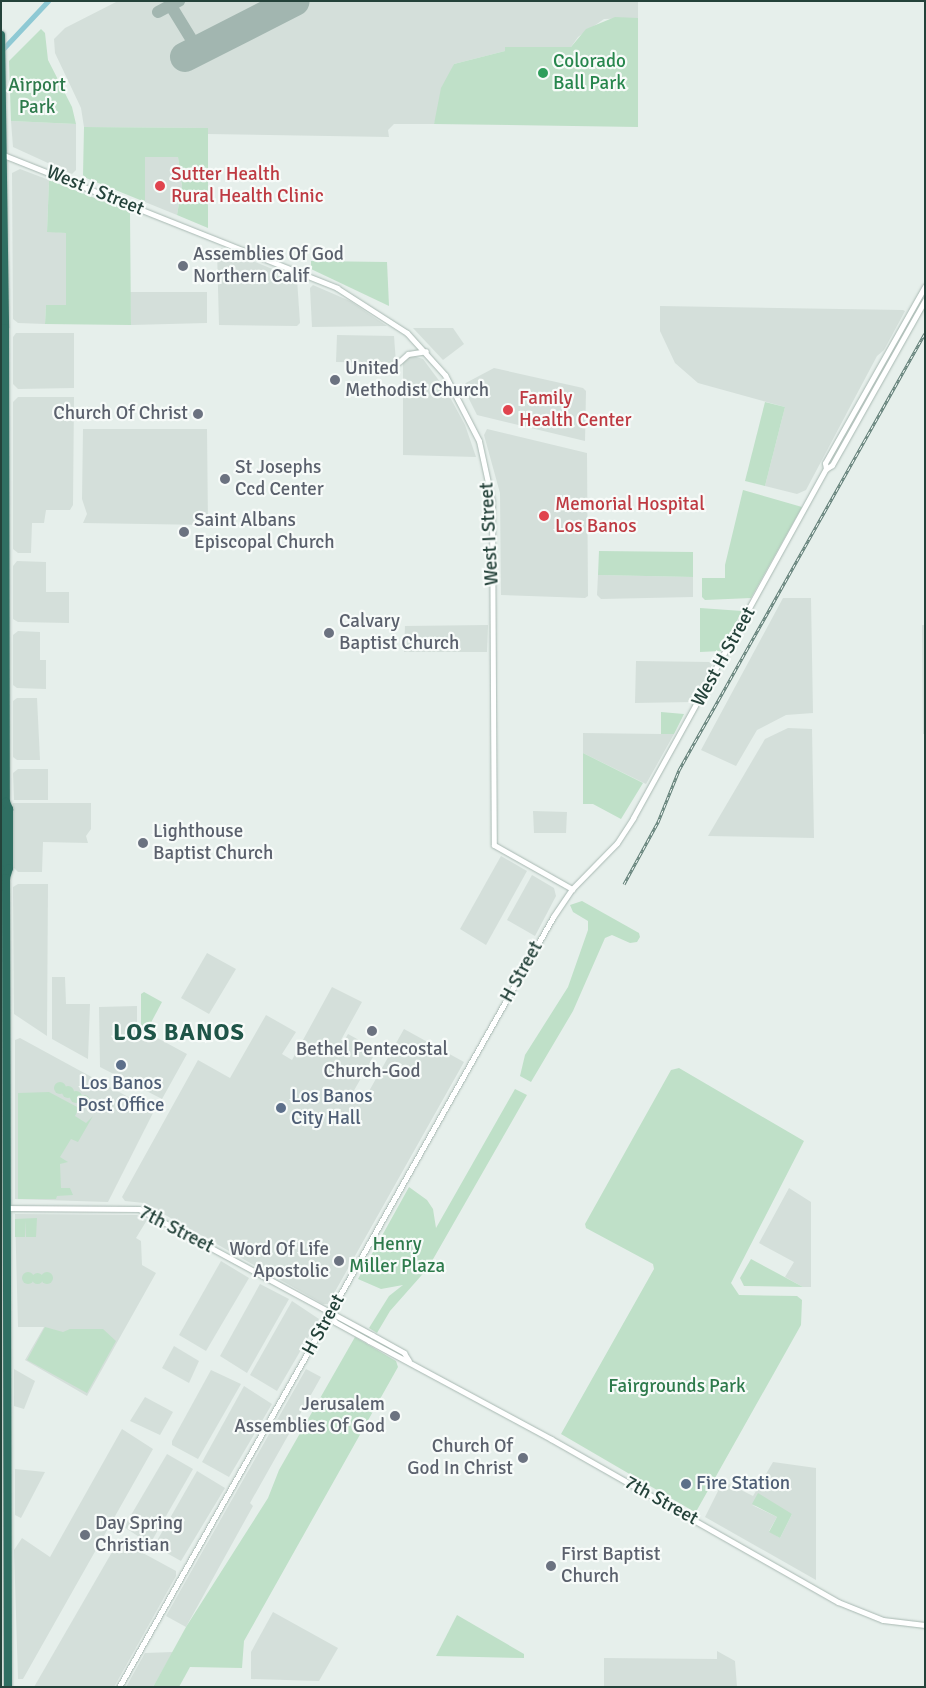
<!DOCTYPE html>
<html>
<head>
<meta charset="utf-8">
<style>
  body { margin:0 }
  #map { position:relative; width:926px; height:1688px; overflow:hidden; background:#e6efeb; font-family:Signika,sans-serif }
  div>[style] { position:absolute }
  .built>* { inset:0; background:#d4dfda }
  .green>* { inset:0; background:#bfe0c8 }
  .round { border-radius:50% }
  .canal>* { height:4.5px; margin:-2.25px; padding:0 2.25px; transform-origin:2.25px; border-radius:2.25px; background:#8ec9d4 }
  .taxiway>* { height:12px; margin:-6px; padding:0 6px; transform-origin:6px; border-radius:6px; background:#a2b6b0 }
  .runway>* { height:30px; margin:-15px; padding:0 15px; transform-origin:15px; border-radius:15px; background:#a2b6b0 }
  .roads { filter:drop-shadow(0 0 1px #a8b8b2) drop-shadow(0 0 1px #a8b8b2) }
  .minor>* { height:5px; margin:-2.5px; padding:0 2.5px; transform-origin:2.5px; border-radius:2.5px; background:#fff }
  .highway>* { height:8px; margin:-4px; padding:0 4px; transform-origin:4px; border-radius:4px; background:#2f6f62 }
  .rail>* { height:3px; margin-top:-1.5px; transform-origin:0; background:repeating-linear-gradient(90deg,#f7fbf9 0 4px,#5f7d75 0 8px); box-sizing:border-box; border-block:1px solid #5f7d75 }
  .dots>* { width:14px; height:14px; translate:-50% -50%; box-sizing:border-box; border:2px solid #f7fbf9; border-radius:50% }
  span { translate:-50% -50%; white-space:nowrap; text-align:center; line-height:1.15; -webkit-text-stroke:4.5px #f7fbf9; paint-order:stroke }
  .leisure-label { font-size:19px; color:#27864d }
  .left { translate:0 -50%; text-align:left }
  .park-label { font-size:19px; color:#2d7a4b }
  .health-label { font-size:19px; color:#be3a42 }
  .street-label { font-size:19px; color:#24423a }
  .worship-label { font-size:19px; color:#5b616d }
  .right { translate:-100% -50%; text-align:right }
  .service-label { font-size:19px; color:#4e5e75 }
  .district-label { font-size:24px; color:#1f5548; font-weight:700; letter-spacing:1px }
  .frame { position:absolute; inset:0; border:2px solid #24423a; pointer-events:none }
</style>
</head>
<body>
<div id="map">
  <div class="built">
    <div style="clip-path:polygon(118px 1px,638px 1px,638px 18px,604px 19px,578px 37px,571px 47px,506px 47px,505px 51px,454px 64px,434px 124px,394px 124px,388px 130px,389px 137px,208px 134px,208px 128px,84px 127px,81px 108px,55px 53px,54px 39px,65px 28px)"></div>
    <div style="clip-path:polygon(11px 121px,76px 124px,76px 170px,72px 174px,13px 147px)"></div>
    <div style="clip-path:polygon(145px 157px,178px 157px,182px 186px,177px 215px,145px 202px)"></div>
    <div style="clip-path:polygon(20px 169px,49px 180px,47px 231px,66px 233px,66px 305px,46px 305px,45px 324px,18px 323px,13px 319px,12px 173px)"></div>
    <div style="clip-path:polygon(221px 248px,297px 279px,300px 323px,297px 326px,219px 325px,217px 251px)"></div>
    <div style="clip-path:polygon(313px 285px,350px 301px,387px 326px,312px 327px,310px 288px)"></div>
    <div style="clip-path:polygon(130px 292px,207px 292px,207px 323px,131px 325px)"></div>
    <div style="clip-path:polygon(660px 306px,903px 310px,905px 311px,884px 350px,877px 356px,806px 490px,797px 494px,765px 486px,785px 407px,698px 383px,675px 363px,660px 331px)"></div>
    <div style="clip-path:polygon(413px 328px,453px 328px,464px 344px,443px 360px)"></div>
    <div style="clip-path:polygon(16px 333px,74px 333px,74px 388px,18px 389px,13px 384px,13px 337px)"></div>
    <div style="clip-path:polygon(337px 335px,394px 336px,396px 363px,336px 362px)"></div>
    <div style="clip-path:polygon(410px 355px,423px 359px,446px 390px,465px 425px,476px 457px,403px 455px,403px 363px)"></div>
    <div style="clip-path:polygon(494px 368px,583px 388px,586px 391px,585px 441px,477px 415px,462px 385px)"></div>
    <div style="clip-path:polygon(18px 397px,74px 397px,73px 505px,70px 510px,46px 510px,44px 523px,32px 523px,31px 553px,18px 553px,13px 549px,13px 402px)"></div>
    <div style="clip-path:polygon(83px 429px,207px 429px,208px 525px,83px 523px,87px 514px,82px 499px)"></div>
    <div style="clip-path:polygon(487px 429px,587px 453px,588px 596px,585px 598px,501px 595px,500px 493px,484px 435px)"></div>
    <div style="clip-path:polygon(17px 561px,46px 562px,46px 592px,69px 592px,69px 623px,18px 622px,13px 619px,13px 566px)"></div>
    <div style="clip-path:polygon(598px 575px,693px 577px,693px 597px,601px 599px,597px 595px)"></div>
    <div style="clip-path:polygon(783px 598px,811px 598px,813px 713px,786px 715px,757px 730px,736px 766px,701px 750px)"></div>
    <div style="clip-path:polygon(488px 625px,487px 652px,404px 652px,405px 626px)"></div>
    <div style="clip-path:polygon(922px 625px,925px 625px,925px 734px,923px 734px)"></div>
    <div style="clip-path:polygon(18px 631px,40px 632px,40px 660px,46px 660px,46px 689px,17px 688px,13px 685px,13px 635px)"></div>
    <div style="clip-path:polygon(636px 661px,710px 662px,712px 666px,692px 702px,635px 703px)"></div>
    <div style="clip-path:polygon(17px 698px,37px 698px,40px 760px,17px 760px,13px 757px,13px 701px)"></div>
    <div style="clip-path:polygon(788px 728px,812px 729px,814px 838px,708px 836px,765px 739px)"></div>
    <div style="clip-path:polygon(583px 733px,661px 734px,674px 734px,646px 784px,583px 753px)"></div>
    <div style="clip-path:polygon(18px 769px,48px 769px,48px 800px,14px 800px,13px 773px)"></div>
    <div style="clip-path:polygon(13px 803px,91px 803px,91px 829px,86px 836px,88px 843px,43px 842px,42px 872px,18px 872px,14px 868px)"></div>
    <div style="clip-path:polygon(533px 811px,567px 812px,566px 833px,534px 833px)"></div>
    <div style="clip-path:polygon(501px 856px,527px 871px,486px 945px,460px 929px)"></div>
    <div style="clip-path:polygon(532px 875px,554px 888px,556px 896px,535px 936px,507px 920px)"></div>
    <div style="clip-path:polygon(18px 884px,48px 884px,47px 1036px,14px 1014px,13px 887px)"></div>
    <div style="clip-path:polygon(207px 953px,236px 969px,209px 1014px,181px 998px)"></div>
    <div style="clip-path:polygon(52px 977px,65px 977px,66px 1004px,90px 1004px,88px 1059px,52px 1039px)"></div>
    <div style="clip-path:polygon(332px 987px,362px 1002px,341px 1040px,344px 1041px,348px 1034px,377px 1050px,352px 1094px,364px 1100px,404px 1029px,464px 1062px,328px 1304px,323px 1304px,144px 1203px,125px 1201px,122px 1197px,198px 1060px,230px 1078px,266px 1015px,296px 1032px,282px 1054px,292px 1060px)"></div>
    <div style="clip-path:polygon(137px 1006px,137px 1027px,187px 1054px,162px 1099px,100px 1067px,99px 1007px)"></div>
    <div style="clip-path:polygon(20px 1038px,154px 1111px,108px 1202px,15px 1199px,15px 1040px)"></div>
    <div style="clip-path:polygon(789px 1188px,811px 1202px,811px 1287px,803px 1287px,785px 1277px,794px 1262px,759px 1243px)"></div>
    <div style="clip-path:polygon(15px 1214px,137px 1215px,147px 1220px,136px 1238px,141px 1241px,142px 1265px,156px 1273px,87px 1396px,25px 1360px,44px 1327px,18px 1327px)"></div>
    <div style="clip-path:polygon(221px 1261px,249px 1278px,206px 1351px,179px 1335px)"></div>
    <div style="clip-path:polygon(260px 1284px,289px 1299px,247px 1373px,220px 1356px)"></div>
    <div style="clip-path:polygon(292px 1301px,319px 1319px,277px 1391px,250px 1375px)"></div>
    <div style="clip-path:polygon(174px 1346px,199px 1361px,189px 1383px,162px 1368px)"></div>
    <div style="clip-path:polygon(14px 1369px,35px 1381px,24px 1409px,14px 1406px)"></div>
    <div style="clip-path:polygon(306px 1369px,321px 1377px,250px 1503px,253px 1506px,186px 1627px,166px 1616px)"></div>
    <div style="clip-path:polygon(211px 1370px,241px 1384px,198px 1459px,172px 1445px,172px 1441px)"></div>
    <div style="clip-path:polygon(244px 1386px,272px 1404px,229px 1477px,202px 1462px)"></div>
    <div style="clip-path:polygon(145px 1397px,173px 1412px,160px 1435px,130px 1421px)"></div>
    <div style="clip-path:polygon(122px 1429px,153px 1449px,23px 1679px,18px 1679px,14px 1550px,22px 1538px,50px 1557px)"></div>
    <div style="clip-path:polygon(167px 1454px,193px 1469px,150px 1544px,124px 1527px)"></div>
    <div style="clip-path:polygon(evenodd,773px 1462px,816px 1468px,816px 1580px,705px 1517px,723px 1481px,753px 1496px,773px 1462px,752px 1505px,792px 1514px,780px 1538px,769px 1531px,777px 1517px,752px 1505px)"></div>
    <div style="clip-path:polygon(15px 1469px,45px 1472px,21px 1518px,15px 1515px)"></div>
    <div style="clip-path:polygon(197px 1471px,225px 1488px,181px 1561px,154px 1546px)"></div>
    <div style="clip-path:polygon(119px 1540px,176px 1571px,176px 1576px,114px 1687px,34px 1687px)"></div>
    <div style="clip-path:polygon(273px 1612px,338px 1648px,319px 1681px,251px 1679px,251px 1652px)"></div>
    <div style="clip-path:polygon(717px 1651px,735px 1661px,737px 1687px,604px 1687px,604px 1658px,717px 1659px)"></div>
    <div style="clip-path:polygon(173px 1652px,153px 1687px,126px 1687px,145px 1653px)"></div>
  </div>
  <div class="green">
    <div style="clip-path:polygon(615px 17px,638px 18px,638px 127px,434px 124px,441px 88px,454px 64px,505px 51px,505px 47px,571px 47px,586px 29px)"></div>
    <div style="clip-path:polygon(41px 29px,45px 33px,48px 60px,72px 107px,76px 124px,11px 121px,9px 61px)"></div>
    <div style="clip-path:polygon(84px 127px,208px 128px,208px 228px,177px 215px,182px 186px,178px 157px,145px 157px,145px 202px,86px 178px,83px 175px)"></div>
    <div style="clip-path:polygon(49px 180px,130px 212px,131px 325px,45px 324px,46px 305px,66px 305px,66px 233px,47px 232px)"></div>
    <div style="clip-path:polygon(311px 261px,387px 262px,389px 306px,311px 269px)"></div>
    <div style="clip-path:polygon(765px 402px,785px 407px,765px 486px,745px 481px)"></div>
    <div style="clip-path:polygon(743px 490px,802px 507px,751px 598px,705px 600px,702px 597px,702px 578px,725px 578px,725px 565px)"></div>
    <div style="clip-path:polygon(599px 551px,693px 552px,693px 577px,598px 575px)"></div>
    <div style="clip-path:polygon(700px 608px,742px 611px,721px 651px,700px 652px)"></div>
    <div style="clip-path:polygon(661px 712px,684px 714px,674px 734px,661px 734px)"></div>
    <div style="clip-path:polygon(583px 753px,643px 783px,621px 819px,593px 804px,583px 804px)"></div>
    <div style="clip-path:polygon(582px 901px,639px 933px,640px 937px,637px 942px,630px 943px,612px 935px,605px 938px,573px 1011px,531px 1082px,520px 1076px,525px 1055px,568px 987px,588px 930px,588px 921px,573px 912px,570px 905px)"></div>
    <div style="clip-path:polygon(144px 992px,162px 1002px,146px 1032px,141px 1029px,141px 994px)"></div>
    <div style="clip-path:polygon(679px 1068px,804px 1141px,731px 1283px,739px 1295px,797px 1296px,802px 1300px,801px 1325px,697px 1510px,693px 1511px,561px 1434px,654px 1269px,653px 1264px,586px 1228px,585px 1224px,671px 1070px)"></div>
    <div class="round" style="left:54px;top:1082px;width:12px;height:12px"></div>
    <div class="round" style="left:62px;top:1086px;width:12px;height:12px"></div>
    <div style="clip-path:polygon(515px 1089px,527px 1095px,428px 1268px,390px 1311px,377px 1333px,369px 1328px,389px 1296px,403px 1285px,381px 1289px,358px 1279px,409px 1187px,427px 1200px,433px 1209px,436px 1228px)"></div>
    <div class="round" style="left:70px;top:1091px;width:12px;height:12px"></div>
    <div style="clip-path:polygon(49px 1092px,79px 1108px,75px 1116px,86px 1123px,93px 1116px,78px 1142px,71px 1139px,60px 1157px,68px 1162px,60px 1164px,61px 1188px,70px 1188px,73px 1195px,57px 1196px,56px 1199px,18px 1199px,18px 1093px)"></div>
    <div class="round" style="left:78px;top:1095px;width:12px;height:12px"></div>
    <div style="clip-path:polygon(37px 1218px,36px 1237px,26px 1237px,26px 1220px,25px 1237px,15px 1237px,15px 1219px)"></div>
    <div style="clip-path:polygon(751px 1259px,803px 1287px,744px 1286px,740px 1278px)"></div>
    <div class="round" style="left:22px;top:1272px;width:12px;height:12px"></div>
    <div class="round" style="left:41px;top:1272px;width:12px;height:12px"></div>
    <div class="round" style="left:31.5px;top:1272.5px;width:11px;height:11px"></div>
    <div style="clip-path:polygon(45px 1327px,63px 1332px,70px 1329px,103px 1329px,116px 1341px,87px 1393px,27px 1360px)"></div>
    <div style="clip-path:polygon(355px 1337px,396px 1361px,398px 1367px,244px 1641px,242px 1668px,190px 1667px,179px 1687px,153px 1687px,186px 1627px,268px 1498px,279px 1470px)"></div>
    <div style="clip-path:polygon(758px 1493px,792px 1514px,780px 1538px,769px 1532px,777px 1517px,752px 1504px)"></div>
    <div style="clip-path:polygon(457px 1615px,524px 1654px,524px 1658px,436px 1656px)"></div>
  </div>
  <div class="canal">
    <div style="left:2px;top:50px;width:67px;rotate:-46.8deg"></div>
  </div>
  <div class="taxiway">
    <div style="left:171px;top:6px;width:52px;rotate:58.5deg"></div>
    <div style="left:158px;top:12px;width:24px;rotate:-28deg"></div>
  </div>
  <div class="runway">
    <div style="left:185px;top:57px;width:123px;rotate:-27deg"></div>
  </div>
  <div class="roads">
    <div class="minor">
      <div style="left:1px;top:154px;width:362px;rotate:21.7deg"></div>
      <div style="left:337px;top:288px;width:83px;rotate:32.7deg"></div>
      <div style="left:407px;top:333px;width:57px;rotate:47.9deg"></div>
      <div style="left:445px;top:375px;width:74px;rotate:62.7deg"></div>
      <div style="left:479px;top:441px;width:61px;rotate:77.8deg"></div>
      <div style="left:492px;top:501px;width:344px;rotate:89.7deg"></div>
      <div style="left:494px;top:845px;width:90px;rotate:29.4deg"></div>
      <div style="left:399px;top:362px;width:12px;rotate:-42deg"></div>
      <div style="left:408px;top:354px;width:18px;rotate:-9deg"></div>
      <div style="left:826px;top:469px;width:6px;rotate:-99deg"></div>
      <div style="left:825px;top:463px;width:203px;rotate:-60.5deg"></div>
      <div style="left:6px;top:1208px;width:133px;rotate:0.4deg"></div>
      <div style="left:139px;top:1209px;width:265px;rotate:28.4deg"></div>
      <div style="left:372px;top:1335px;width:37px;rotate:29deg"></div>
      <div style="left:404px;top:1353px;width:9px;rotate:58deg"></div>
      <div style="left:330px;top:1314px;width:9px;rotate:58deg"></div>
      <div style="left:335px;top:1322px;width:39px;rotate:29deg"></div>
      <div style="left:369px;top:1341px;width:207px;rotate:28.3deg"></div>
      <div style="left:551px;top:1439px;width:330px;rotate:29.6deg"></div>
      <div style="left:838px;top:1602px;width:48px;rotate:21.8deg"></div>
      <div style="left:883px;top:1620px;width:42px;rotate:6.8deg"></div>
      <div style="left:119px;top:1687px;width:884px;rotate:-60.59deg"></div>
      <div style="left:553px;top:917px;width:34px;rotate:-56deg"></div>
      <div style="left:572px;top:889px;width:64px;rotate:-45.6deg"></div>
      <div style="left:617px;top:843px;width:30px;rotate:-57deg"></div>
      <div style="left:633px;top:818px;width:399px;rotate:-61.1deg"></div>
      <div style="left:826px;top:469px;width:7px;rotate:-34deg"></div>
      <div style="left:832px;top:465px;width:189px;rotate:-60.6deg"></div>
    </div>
    <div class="highway">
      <div style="left:1px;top:35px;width:293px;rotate:89.2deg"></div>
      <div style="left:5px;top:328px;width:474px;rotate:89.9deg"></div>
      <div style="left:6px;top:802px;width:8px;rotate:120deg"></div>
      <div style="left:2px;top:809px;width:61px;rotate:90deg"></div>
      <div style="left:2px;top:870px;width:9px;rotate:63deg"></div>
      <div style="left:6px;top:802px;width:8px;rotate:67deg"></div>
      <div style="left:9px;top:809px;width:59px;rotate:90deg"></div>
      <div style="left:9px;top:868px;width:10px;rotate:107deg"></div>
      <div style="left:6px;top:878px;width:809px;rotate:89.86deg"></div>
    </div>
  </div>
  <div class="rail">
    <div style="left:624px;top:884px;width:71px;rotate:-61.3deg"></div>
    <div style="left:658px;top:822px;width:56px;rotate:-68deg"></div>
    <div style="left:679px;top:770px;width:501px;rotate:-60.62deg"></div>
  </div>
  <div class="dots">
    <div style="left:543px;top:73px;background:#2e9e5b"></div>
    <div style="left:160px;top:186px;background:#e0444e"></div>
    <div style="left:183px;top:266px;background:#6b7280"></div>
    <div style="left:335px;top:380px;background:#6b7280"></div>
    <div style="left:508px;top:410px;background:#e0444e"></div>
    <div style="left:198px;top:414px;background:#6b7280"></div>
    <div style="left:225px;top:479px;background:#6b7280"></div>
    <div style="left:544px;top:516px;background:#e0444e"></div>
    <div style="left:184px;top:532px;background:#6b7280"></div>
    <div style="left:329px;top:633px;background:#6b7280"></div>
    <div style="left:143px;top:843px;background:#6b7280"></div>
    <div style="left:372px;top:1031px;background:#6b7280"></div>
    <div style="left:121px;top:1065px;background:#5c6f8a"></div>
    <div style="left:281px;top:1108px;background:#5c6f8a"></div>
    <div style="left:339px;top:1261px;background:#6b7280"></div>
    <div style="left:395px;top:1416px;background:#6b7280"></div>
    <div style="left:523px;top:1458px;background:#6b7280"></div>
    <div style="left:686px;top:1484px;background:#5c6f8a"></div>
    <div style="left:85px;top:1535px;background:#6b7280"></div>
    <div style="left:551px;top:1566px;background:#6b7280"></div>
  </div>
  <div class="leisure-label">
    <span class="left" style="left:553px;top:73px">Colorado<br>Ball Park</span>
  </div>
  <div class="park-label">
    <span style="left:37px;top:97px">Airport<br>Park</span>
    <span style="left:397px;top:1256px">Henry<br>Miller Plaza</span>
    <span style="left:677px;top:1387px">Fairgrounds Park</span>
  </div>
  <div class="health-label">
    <span class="left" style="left:171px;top:186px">Sutter Health<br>Rural Health Clinic</span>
    <span class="left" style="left:519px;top:410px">Family<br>Health Center</span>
    <span class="left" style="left:555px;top:516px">Memorial Hospital<br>Los Banos</span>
  </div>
  <div class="street-label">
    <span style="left:95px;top:191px;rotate:22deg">West I Street</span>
    <span style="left:490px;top:534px;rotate:-93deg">West I Street</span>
    <span style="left:724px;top:657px;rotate:-61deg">West H Street</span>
    <span style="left:522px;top:972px;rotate:-61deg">H Street</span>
    <span style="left:176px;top:1230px;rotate:27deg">7th Street</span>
    <span style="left:324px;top:1325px;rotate:-61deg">H Street</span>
    <span style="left:661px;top:1501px;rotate:29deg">7th Street</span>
  </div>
  <div class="worship-label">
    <span class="left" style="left:193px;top:266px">Assemblies Of God<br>Northern Calif</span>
    <span class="left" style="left:345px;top:380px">United<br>Methodist Church</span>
    <span class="right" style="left:188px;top:414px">Church Of Christ</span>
    <span class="left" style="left:235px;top:479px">St Josephs<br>Ccd Center</span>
    <span class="left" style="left:194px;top:532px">Saint Albans<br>Episcopal Church</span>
    <span class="left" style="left:339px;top:633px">Calvary<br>Baptist Church</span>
    <span class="left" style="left:153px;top:843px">Lighthouse<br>Baptist Church</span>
    <span style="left:372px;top:1061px">Bethel Pentecostal<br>Church-God</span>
    <span class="right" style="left:329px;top:1261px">Word Of Life<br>Apostolic</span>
    <span class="right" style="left:385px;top:1416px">Jerusalem<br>Assemblies Of God</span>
    <span class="right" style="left:513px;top:1458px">Church Of<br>God In Christ</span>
    <span class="left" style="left:95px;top:1535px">Day Spring<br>Christian</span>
    <span class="left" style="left:561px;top:1566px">First Baptist<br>Church</span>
  </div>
  <div class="service-label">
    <span style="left:121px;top:1095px">Los Banos<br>Post Office</span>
    <span class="left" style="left:291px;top:1108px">Los Banos<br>City Hall</span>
    <span class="left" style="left:696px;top:1484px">Fire Station</span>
  </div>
  <div class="district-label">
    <span style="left:179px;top:1033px">LOS BANOS</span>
  </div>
  <div class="frame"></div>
</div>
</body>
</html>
